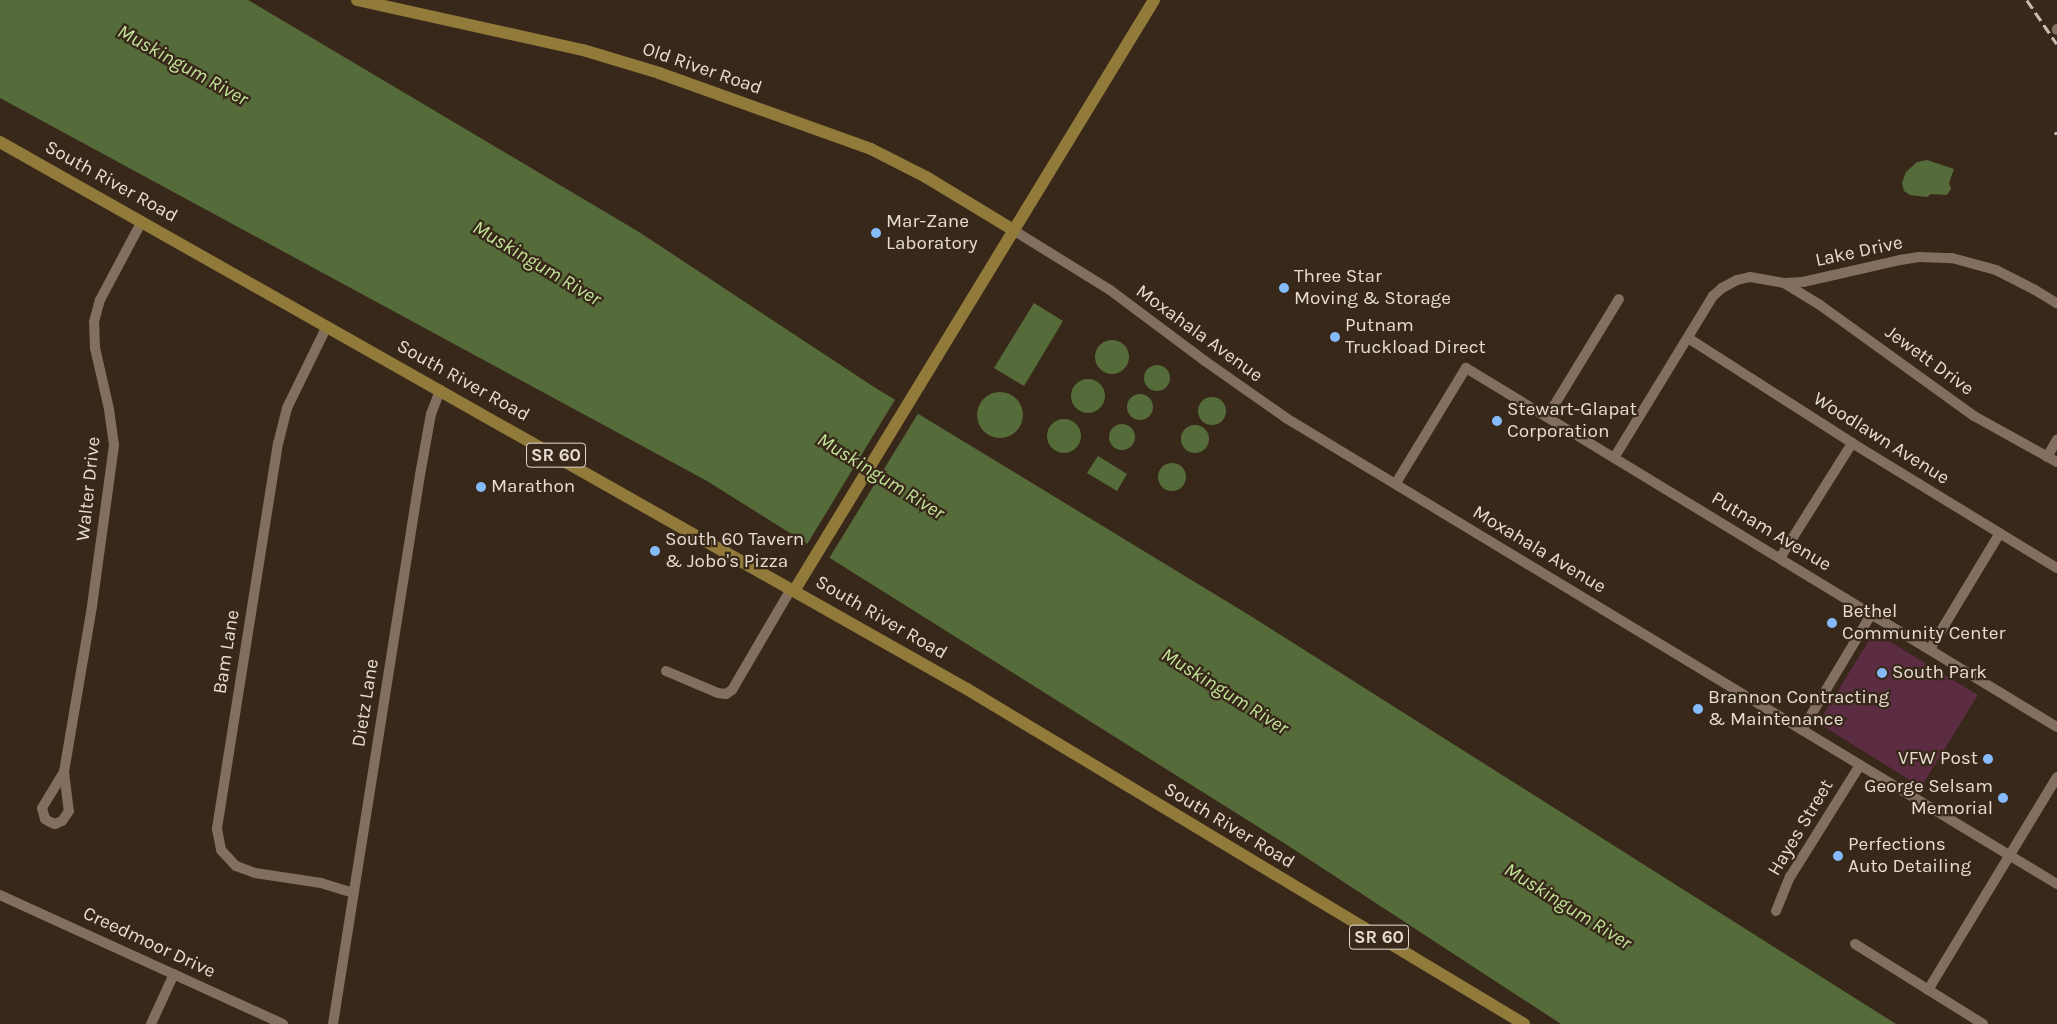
<!DOCTYPE html>
<html>
<head>
<meta charset="utf-8">
<style>
  body { margin:0 }
  #map { position:relative; width:2057px; height:1024px; overflow:hidden; background:#38281a; font-family:Karla,sans-serif }
  div>[style] { position:absolute }
  .green>* { inset:0; background:#5c2d42 }
  .water>* { inset:0; background:#566b3a }
  .round { border-radius:50% }
  .pier>* { inset:0; background:#38281a }
  .minor>* { height:10px; margin:-5px; padding:0 5px; transform-origin:5px; border-radius:5px; background:#836f5f }
  .major>* { height:12px; margin:-6px; padding:0 6px; transform-origin:6px; border-radius:6px; background:#917a3a }
  .rail>* { height:2.5px; margin-top:-1.25px; transform-origin:0; background:repeating-linear-gradient(90deg,#c8bcb2 0 10px,transparent 0 15px) }
  .dots>* { width:14px; height:14px; translate:-50% -50%; box-sizing:border-box; border:2px solid #38281a; border-radius:50% }
  span { translate:-50% -50%; white-space:nowrap; text-align:center; line-height:1.15; -webkit-text-stroke:4.5px #38281a; paint-order:stroke }
  .shield-label span { padding:1px 4px; background:#38281a; border:1px solid; border-radius:4px; -webkit-text-stroke-width:0 }
  .shield-label { font-size:18px; color:#e7dcd3; font-weight:700 }
  .street-label { font-size:19px; color:#e7dcd3 }
  .poi-label { font-size:19px; color:#e7dcd3 }
  .left { translate:0 -50%; text-align:left }
  .right { translate:-100% -50%; text-align:right }
  .water-label { font-size:20px; color:#c2e498; font-style:italic }
</style>
</head>
<body>
<div id="map">
  <div class="green">
    <div style="clip-path:polygon(1874px 632px,1978px 695px,1921px 787px,1818px 723px)"></div>
  </div>
  <div class="water">
    <div style="clip-path:polygon(0 0,248px 0,639px 232px,874px 387px,1249px 615px,1896px 1024px,1561px 1024px,1284px 843px,707px 481px,0 98px)"></div>
    <div style="clip-path:polygon(1927px 160px,1954px 169px,1949px 183px,1951px 189px,1947px 195px,1931px 194px,1927px 197px,1910px 195px,1904px 191px,1902px 183px,1906px 172px,1917px 162px)"></div>
    <div style="clip-path:polygon(1034px 303px,1063px 321px,1024px 386px,994px 368px)"></div>
    <div class="round" style="left:1095px;top:340px;width:34px;height:34px"></div>
    <div class="round" style="left:1144px;top:365px;width:26px;height:26px"></div>
    <div class="round" style="left:1071px;top:379px;width:34px;height:34px"></div>
    <div class="round" style="left:977px;top:392px;width:46px;height:46px"></div>
    <div class="round" style="left:1127px;top:394px;width:26px;height:26px"></div>
    <div class="round" style="left:1198px;top:397px;width:28px;height:28px"></div>
    <div class="round" style="left:1047px;top:419px;width:34px;height:34px"></div>
    <div class="round" style="left:1109px;top:424px;width:26px;height:26px"></div>
    <div class="round" style="left:1181px;top:425px;width:28px;height:28px"></div>
    <div style="clip-path:polygon(1098px 456px,1127px 474px,1117px 491px,1087px 473px)"></div>
    <div class="round" style="left:1158px;top:463px;width:28px;height:28px"></div>
  </div>
  <div class="pier">
    <div style="clip-path:polygon(896px 398px,919px 412px,828px 560px,806px 546px)"></div>
  </div>
  <div class="minor">
    <div style="left:2057px;top:30px;width:1px;rotate:-90deg"></div>
    <div style="left:1013px;top:230px;width:114px;rotate:31.7deg"></div>
    <div style="left:1110px;top:290px;width:119px;rotate:36.8deg"></div>
    <div style="left:1205px;top:361px;width:99px;rotate:35.1deg"></div>
    <div style="left:1286px;top:418px;width:901px;rotate:31.15deg"></div>
    <div style="left:1784px;top:283px;width:42px;rotate:31.4deg"></div>
    <div style="left:1820px;top:305px;width:190px;rotate:35.8deg"></div>
    <div style="left:1974px;top:416px;width:95px;rotate:29deg"></div>
    <div style="left:327px;top:326px;width:91px;rotate:116deg"></div>
    <div style="left:287px;top:408px;width:36px;rotate:104deg"></div>
    <div style="left:278px;top:443px;width:391px;rotate:99deg"></div>
    <div style="left:217px;top:829px;width:21px;rotate:79deg"></div>
    <div style="left:221px;top:850px;width:22px;rotate:47deg"></div>
    <div style="left:236px;top:866px;width:20px;rotate:20deg"></div>
    <div style="left:255px;top:873px;width:67px;rotate:8.6deg"></div>
    <div style="left:321px;top:883px;width:34px;rotate:17deg"></div>
    <div style="left:1688px;top:338px;width:195px;rotate:32.6deg"></div>
    <div style="left:1852px;top:443px;width:240px;rotate:31.4deg"></div>
    <div style="left:1547px;top:417px;width:138px;rotate:-58.6deg"></div>
    <div style="left:2047px;top:457px;width:20px;rotate:-60deg"></div>
    <div style="left:1614px;top:458px;width:190px;rotate:-58.6deg"></div>
    <div style="left:1713px;top:296px;width:12px;rotate:-42deg"></div>
    <div style="left:1722px;top:288px;width:17px;rotate:-28deg"></div>
    <div style="left:1737px;top:280px;width:13px;rotate:-13deg"></div>
    <div style="left:1750px;top:277px;width:35px;rotate:10deg"></div>
    <div style="left:1784px;top:283px;width:19px;rotate:-3deg"></div>
    <div style="left:1803px;top:282px;width:99px;rotate:-12.8deg"></div>
    <div style="left:1900px;top:260px;width:19px;rotate:-9deg"></div>
    <div style="left:1919px;top:257px;width:33px;rotate:2deg"></div>
    <div style="left:1952px;top:258px;width:46px;rotate:15.3deg"></div>
    <div style="left:1996px;top:270px;width:44px;rotate:27.1deg"></div>
    <div style="left:2035px;top:290px;width:26px;rotate:31deg"></div>
    <div style="left:1396px;top:483px;width:135px;rotate:-58.7deg"></div>
    <div style="left:1466px;top:368px;width:691px;rotate:31.28deg"></div>
    <div style="left:1780px;top:558px;width:136px;rotate:-57.9deg"></div>
    <div style="left:1930px;top:649px;width:135px;rotate:-58.9deg"></div>
    <div style="left:666px;top:671px;width:56px;rotate:22.9deg"></div>
    <div style="left:718px;top:693px;width:8px;rotate:7deg"></div>
    <div style="left:726px;top:694px;width:7px;rotate:-34deg"></div>
    <div style="left:732px;top:690px;width:117px;rotate:-59.7deg"></div>
    <div style="left:1802px;top:730px;width:136px;rotate:-59.1deg"></div>
    <div style="left:64px;top:772px;width:39px;rotate:83deg"></div>
    <div style="left:69px;top:811px;width:12px;rotate:125deg"></div>
    <div style="left:62px;top:821px;width:8px;rotate:157deg"></div>
    <div style="left:55px;top:824px;width:5px;rotate:-158deg"></div>
    <div style="left:50px;top:822px;width:6px;rotate:-149deg"></div>
    <div style="left:45px;top:819px;width:11px;rotate:-105deg"></div>
    <div style="left:42px;top:808px;width:42px;rotate:-58.6deg"></div>
    <div style="left:64px;top:772px;width:168px;rotate:-80.4deg"></div>
    <div style="left:92px;top:606px;width:162px;rotate:-82.2deg"></div>
    <div style="left:114px;top:445px;width:36px;rotate:-98deg"></div>
    <div style="left:109px;top:409px;width:63px;rotate:-102.9deg"></div>
    <div style="left:95px;top:348px;width:26px;rotate:-92deg"></div>
    <div style="left:94px;top:322px;width:23px;rotate:-75deg"></div>
    <div style="left:100px;top:300px;width:89px;rotate:-62deg"></div>
    <div style="left:0;top:895px;width:311px;rotate:24.5deg"></div>
    <div style="left:1776px;top:911px;width:37px;rotate:-68deg"></div>
    <div style="left:1790px;top:877px;width:132px;rotate:-58deg"></div>
    <div style="left:1855px;top:944px;width:151px;rotate:32deg"></div>
    <div style="left:1928px;top:990px;width:249px;rotate:-58.8deg"></div>
    <div style="left:151px;top:1024px;width:55px;rotate:-65.3deg"></div>
    <div style="left:333px;top:1024px;width:556px;rotate:-81deg"></div>
    <div style="left:420px;top:475px;width:62px;rotate:-79.8deg"></div>
    <div style="left:431px;top:414px;width:26px;rotate:-69deg"></div>
  </div>
  <div class="major">
    <div style="left:357px;top:0;width:231px;rotate:12.5deg"></div>
    <div style="left:583px;top:50px;width:79px;rotate:16.8deg"></div>
    <div style="left:659px;top:73px;width:225px;rotate:19.7deg"></div>
    <div style="left:871px;top:149px;width:62px;rotate:27deg"></div>
    <div style="left:926px;top:177px;width:102px;rotate:31.3deg"></div>
    <div style="left:0;top:142px;width:1111px;rotate:29.5deg"></div>
    <div style="left:967px;top:689px;width:650px;rotate:31.02deg"></div>
    <div style="left:794px;top:591px;width:692px;rotate:-58.65deg"></div>
  </div>
  <div class="rail">
    <div style="left:2027px;top:0;width:53px;rotate:55.7deg"></div>
    <div style="left:2055px;top:132px;width:3px;rotate:45deg"></div>
  </div>
  <div class="dots">
    <div style="left:876px;top:233px;background:#86bbfb"></div>
    <div style="left:1284px;top:288px;background:#86bbfb"></div>
    <div style="left:1335px;top:337px;background:#86bbfb"></div>
    <div style="left:1497px;top:421px;background:#86bbfb"></div>
    <div style="left:481px;top:487px;background:#86bbfb"></div>
    <div style="left:655px;top:551px;background:#86bbfb"></div>
    <div style="left:1832px;top:623px;background:#86bbfb"></div>
    <div style="left:1882px;top:673px;background:#86bbfb"></div>
    <div style="left:1698px;top:709px;background:#86bbfb"></div>
    <div style="left:1988px;top:759px;background:#86bbfb"></div>
    <div style="left:2003px;top:798px;background:#86bbfb"></div>
    <div style="left:1838px;top:856px;background:#86bbfb"></div>
  </div>
  <div class="shield-label">
    <span style="left:556px;top:455px">SR 60</span>
    <span style="left:1379px;top:937px">SR 60</span>
  </div>
  <div class="street-label">
    <span style="left:702px;top:69px;rotate:19deg">Old River Road</span>
    <span style="left:111px;top:182px;rotate:29deg">South River Road</span>
    <span style="left:1859px;top:252px;rotate:-12deg">Lake Drive</span>
    <span style="left:1199px;top:334px;rotate:36deg">Moxahala Avenue</span>
    <span style="left:1929px;top:361px;rotate:36deg">Jewett Drive</span>
    <span style="left:463px;top:381px;rotate:29deg">South River Road</span>
    <span style="left:1881px;top:439px;rotate:32deg">Woodlawn Avenue</span>
    <span style="left:89px;top:489px;rotate:-84deg">Walter Drive</span>
    <span style="left:1771px;top:532px;rotate:31deg">Putnam Avenue</span>
    <span style="left:1539px;top:550px;rotate:31deg">Moxahala Avenue</span>
    <span style="left:881px;top:618px;rotate:30deg">South River Road</span>
    <span style="left:227px;top:652px;rotate:-81deg">Bam Lane</span>
    <span style="left:366px;top:703px;rotate:-81deg">Dietz Lane</span>
    <span style="left:1229px;top:826px;rotate:31deg">South River Road</span>
    <span style="left:1801px;top:828px;rotate:-59deg">Hayes Street</span>
    <span style="left:149px;top:943px;rotate:25deg">Creedmoor Drive</span>
  </div>
  <div class="poi-label">
    <span class="left" style="left:886px;top:233px">Mar-Zane<br>Laboratory</span>
    <span class="left" style="left:1294px;top:288px">Three Star<br>Moving &amp; Storage</span>
    <span class="left" style="left:1345px;top:337px">Putnam<br>Truckload Direct</span>
    <span class="left" style="left:1507px;top:421px">Stewart-Glapat<br>Corporation</span>
    <span class="left" style="left:491px;top:487px">Marathon</span>
    <span class="left" style="left:665px;top:551px">South 60 Tavern<br>&amp; Jobo's Pizza</span>
    <span class="left" style="left:1842px;top:623px">Bethel<br>Community Center</span>
    <span class="left" style="left:1892px;top:673px">South Park</span>
    <span class="left" style="left:1708px;top:709px">Brannon Contracting<br>&amp; Maintenance</span>
    <span class="right" style="left:1978px;top:759px">VFW Post</span>
    <span class="right" style="left:1993px;top:798px">George Selsam<br>Memorial</span>
    <span class="left" style="left:1848px;top:856px">Perfections<br>Auto Detailing</span>
  </div>
  <div class="water-label">
    <span style="left:183px;top:65px;rotate:29deg">Muskingum River</span>
    <span style="left:537px;top:263px;rotate:31deg">Muskingum River</span>
    <span style="left:881px;top:476px;rotate:32deg">Muskingum River</span>
    <span style="left:1225px;top:691px;rotate:32deg">Muskingum River</span>
    <span style="left:1568px;top:906px;rotate:32deg">Muskingum River</span>
  </div>
</div>
</body>
</html>
